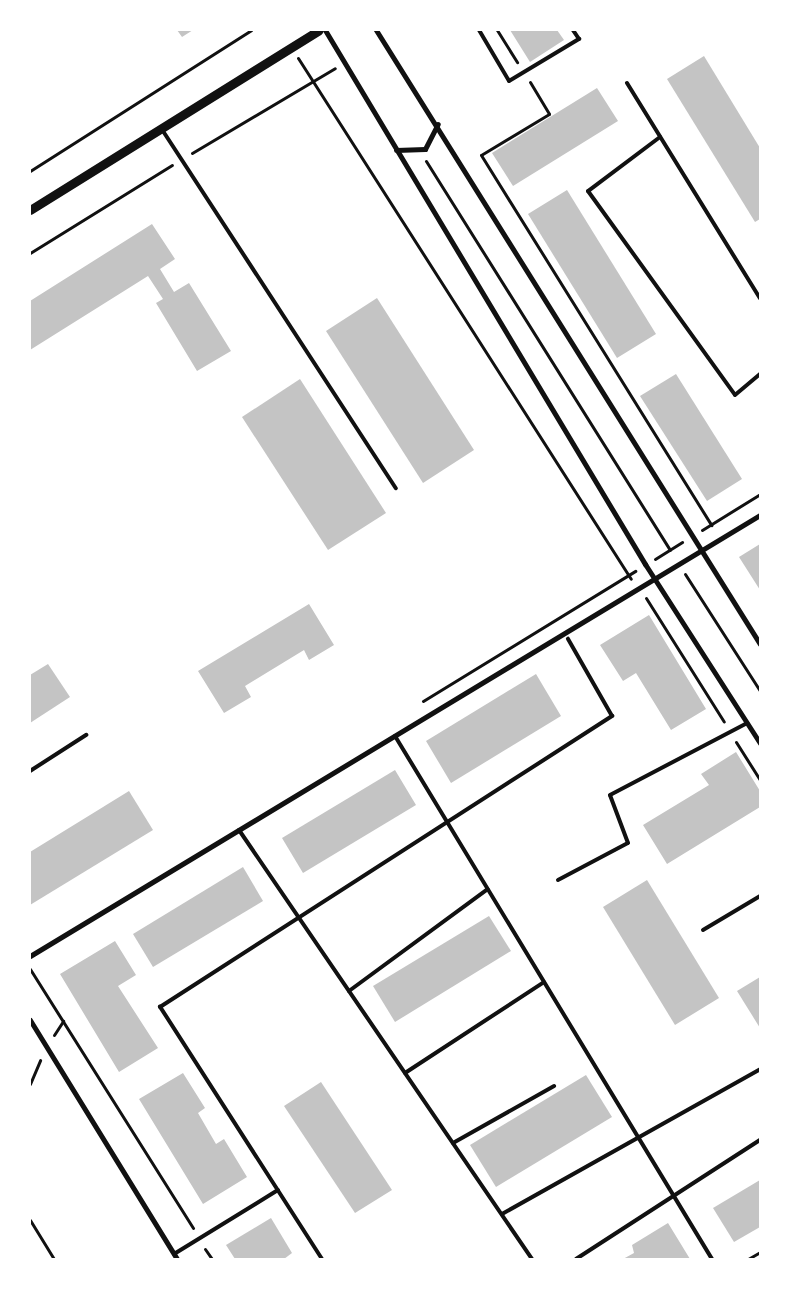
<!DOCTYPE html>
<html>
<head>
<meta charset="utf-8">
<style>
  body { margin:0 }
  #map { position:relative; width:790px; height:1289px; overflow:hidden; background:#fff; font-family:"Open Sans",sans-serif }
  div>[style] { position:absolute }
  .building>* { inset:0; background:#c4c4c4 }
  .path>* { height:3px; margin:-1.5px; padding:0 1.5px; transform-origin:1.5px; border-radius:1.5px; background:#111 }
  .service>* { height:4px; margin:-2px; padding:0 2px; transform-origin:2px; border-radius:2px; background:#111 }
  .minor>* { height:5px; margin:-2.5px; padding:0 2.5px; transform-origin:2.5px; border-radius:2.5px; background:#111 }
  .tertiary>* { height:9px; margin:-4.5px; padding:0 4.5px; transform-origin:4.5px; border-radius:4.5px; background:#111 }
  span { translate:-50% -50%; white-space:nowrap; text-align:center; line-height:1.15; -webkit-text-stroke:5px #fff; paint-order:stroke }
  .frame { position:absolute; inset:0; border:31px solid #fff; pointer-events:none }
</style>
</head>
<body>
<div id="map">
  <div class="building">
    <div style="clip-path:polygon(177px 30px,193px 30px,182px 37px)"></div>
    <div style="clip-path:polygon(510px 30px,557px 30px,564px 40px,530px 62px)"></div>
    <div style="clip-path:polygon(704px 56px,760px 148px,760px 219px,755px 222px,667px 79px)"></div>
    <div style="clip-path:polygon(597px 88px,618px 121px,513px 186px,492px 153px)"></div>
    <div style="clip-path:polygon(567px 190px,656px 334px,617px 358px,528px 214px)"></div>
    <div style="clip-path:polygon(152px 224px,175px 259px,160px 269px,174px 292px,189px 283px,231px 351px,197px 371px,156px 303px,163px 299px,148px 276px,30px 350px,30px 301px)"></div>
    <div style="clip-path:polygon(377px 298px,474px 450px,423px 483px,326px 331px)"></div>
    <div style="clip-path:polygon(676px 374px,742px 479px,707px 501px,640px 396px)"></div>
    <div style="clip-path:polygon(300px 379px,386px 513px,328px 550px,242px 417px)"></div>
    <div style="clip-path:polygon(760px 544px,760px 590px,739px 557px)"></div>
    <div style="clip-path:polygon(309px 604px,334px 645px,309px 660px,304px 650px,245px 686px,251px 697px,224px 713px,198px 671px)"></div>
    <div style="clip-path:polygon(649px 615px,706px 709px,671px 730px,636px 673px,623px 681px,600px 645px)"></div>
    <div style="clip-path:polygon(48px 664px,70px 697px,30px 723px,30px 675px)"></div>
    <div style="clip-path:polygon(536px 674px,561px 716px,451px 783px,426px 741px)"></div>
    <div style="clip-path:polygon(736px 752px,760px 791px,760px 807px,667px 864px,643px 825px,709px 785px,701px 774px)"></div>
    <div style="clip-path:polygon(395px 770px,416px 805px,303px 873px,282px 838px)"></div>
    <div style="clip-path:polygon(129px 791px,153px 830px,30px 905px,30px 852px)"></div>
    <div style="clip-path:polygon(243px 867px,263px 901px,153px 967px,133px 934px)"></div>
    <div style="clip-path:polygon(647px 880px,719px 998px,675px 1025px,603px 907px)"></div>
    <div style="clip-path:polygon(489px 916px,511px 951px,395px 1022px,373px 986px)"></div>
    <div style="clip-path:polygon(115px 941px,136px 975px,118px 986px,158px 1048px,119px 1072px,60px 974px)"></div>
    <div style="clip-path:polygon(760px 977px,760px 1028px,737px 991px)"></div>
    <div style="clip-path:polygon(183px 1073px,205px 1108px,198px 1113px,216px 1144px,224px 1139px,247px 1177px,203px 1204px,139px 1099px)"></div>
    <div style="clip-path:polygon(586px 1075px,612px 1117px,496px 1187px,470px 1145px)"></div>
    <div style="clip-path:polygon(321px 1082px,392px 1190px,355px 1213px,284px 1106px)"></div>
    <div style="clip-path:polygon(760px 1180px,760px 1227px,734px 1242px,713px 1208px)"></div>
    <div style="clip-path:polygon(271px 1218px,292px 1253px,284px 1259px,235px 1259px,226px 1245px)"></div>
    <div style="clip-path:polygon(668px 1223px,690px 1259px,623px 1259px,634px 1253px,632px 1245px)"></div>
  </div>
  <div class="path">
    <div style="left:497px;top:30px;width:38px;rotate:58deg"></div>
    <div style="left:298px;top:58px;width:618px;rotate:57.42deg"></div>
    <div style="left:530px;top:82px;width:37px;rotate:59deg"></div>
    <div style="left:549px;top:114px;width:79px;rotate:148.9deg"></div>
    <div style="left:481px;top:155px;width:436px;rotate:58.1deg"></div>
    <div style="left:192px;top:153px;width:166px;rotate:-30.7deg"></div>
    <div style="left:426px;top:161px;width:459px;rotate:57.9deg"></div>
    <div style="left:30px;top:171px;width:262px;rotate:-32.5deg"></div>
    <div style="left:30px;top:253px;width:167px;rotate:-31.8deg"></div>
    <div style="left:702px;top:530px;width:68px;rotate:-31.8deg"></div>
    <div style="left:655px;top:559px;width:32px;rotate:-32deg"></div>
    <div style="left:685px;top:574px;width:139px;rotate:57.3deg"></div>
    <div style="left:646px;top:598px;width:146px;rotate:57.8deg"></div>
    <div style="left:423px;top:701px;width:249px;rotate:-31.5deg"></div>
    <div style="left:736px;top:742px;width:45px;rotate:57.7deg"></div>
    <div style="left:30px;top:969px;width:306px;rotate:57.8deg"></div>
    <div style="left:54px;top:1035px;width:17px;rotate:-57deg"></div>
    <div style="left:30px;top:1084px;width:26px;rotate:-67deg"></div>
    <div style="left:30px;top:1220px;width:46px;rotate:58.4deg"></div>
    <div style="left:205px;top:1249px;width:12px;rotate:55deg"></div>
    <div style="left:748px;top:1259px;width:14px;rotate:-30deg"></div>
  </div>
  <div class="service">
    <div style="left:479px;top:30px;width:59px;rotate:59.5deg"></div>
    <div style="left:509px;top:81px;width:82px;rotate:-31deg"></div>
    <div style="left:579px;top:39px;width:11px;rotate:-124deg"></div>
    <div style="left:627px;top:83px;width:253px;rotate:58.3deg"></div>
    <div style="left:161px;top:128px;width:430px;rotate:56.9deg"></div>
    <div style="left:660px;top:137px;width:90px;rotate:143.1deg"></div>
    <div style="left:588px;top:191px;width:251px;rotate:54.2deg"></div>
    <div style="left:735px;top:395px;width:33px;rotate:-40deg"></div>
    <div style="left:395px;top:736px;width:612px;rotate:58.78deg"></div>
    <div style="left:30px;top:771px;width:67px;rotate:-32.7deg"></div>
    <div style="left:239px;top:830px;width:520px;rotate:55.67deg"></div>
    <div style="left:558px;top:880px;width:79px;rotate:-27.9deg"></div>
    <div style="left:628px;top:843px;width:51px;rotate:-110.6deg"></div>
    <div style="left:610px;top:795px;width:155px;rotate:-27.7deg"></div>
    <div style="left:703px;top:930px;width:66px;rotate:-30.8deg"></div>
    <div style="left:349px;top:991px;width:172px;rotate:-36.3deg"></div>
    <div style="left:405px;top:1073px;width:166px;rotate:-33.2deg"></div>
    <div style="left:453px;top:1143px;width:116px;rotate:-29.4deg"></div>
    <div style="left:502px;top:1214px;width:296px;rotate:-29.3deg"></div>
    <div style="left:174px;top:1254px;width:122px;rotate:-31.6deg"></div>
    <div style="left:322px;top:1259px;width:300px;rotate:-122.7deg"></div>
    <div style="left:160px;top:1007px;width:538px;rotate:-32.77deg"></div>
    <div style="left:612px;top:716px;width:89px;rotate:-119.7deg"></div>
    <div style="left:576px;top:1259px;width:219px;rotate:-32.9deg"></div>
  </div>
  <div class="minor">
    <div style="left:325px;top:30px;width:623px;rotate:59.07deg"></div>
    <div style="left:645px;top:564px;width:213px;rotate:57.3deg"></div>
    <div style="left:376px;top:30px;width:724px;rotate:57.98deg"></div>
    <div style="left:396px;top:150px;width:29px;rotate:-2deg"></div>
    <div style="left:425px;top:149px;width:28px;rotate:-63deg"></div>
    <div style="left:30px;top:956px;width:853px;rotate:-31.14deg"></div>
    <div style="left:30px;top:1020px;width:281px;rotate:58.4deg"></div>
  </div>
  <div class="tertiary">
    <div style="left:30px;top:210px;width:340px;rotate:-31.9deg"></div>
  </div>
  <div class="frame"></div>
</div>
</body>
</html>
